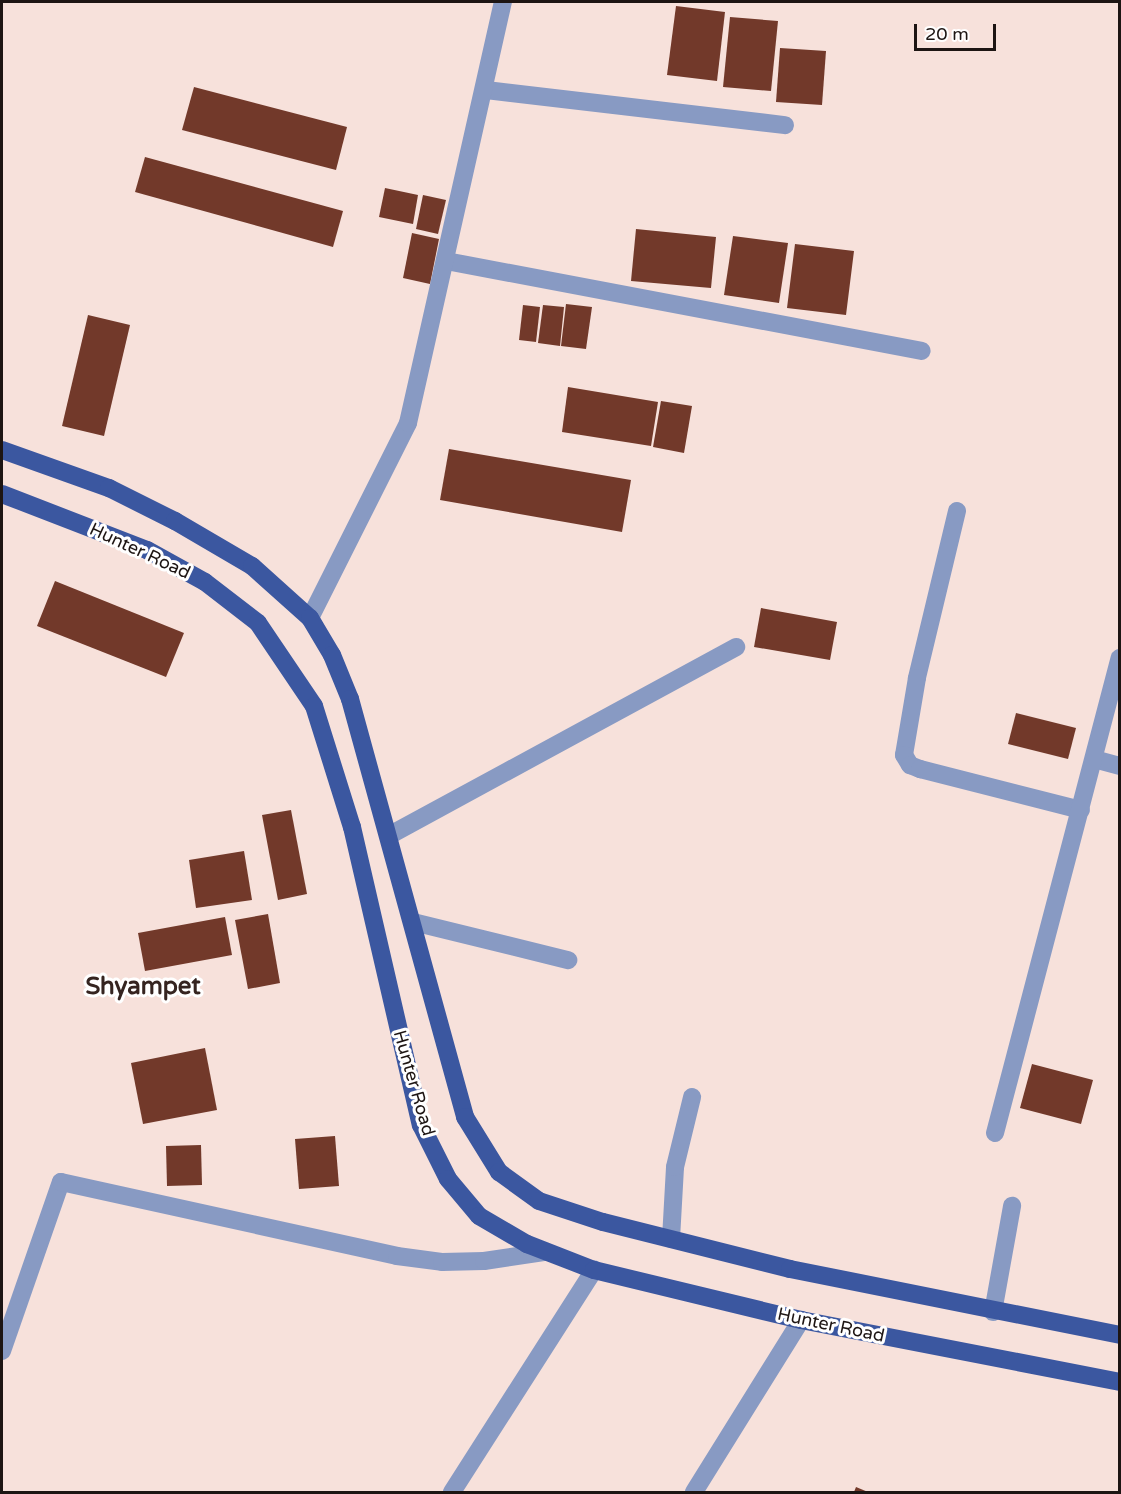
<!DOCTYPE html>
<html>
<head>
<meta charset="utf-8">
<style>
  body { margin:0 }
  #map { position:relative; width:1121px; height:1494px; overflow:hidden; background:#f7e1db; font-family:"Varela Round",sans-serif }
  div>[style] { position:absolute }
  .building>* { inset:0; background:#72392a }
  .minor>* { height:18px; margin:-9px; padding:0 9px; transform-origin:9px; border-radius:9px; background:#889ac3 }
  .major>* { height:18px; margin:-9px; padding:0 9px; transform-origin:9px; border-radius:9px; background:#3b57a0 }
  span { translate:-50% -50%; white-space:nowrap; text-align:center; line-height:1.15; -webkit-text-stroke:6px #fff; paint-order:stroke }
  .street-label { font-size:18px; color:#1d1513 }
  .district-label { font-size:24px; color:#352420; font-weight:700 }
  .frame { position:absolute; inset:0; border:3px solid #1d1513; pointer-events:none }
  .scale { position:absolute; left:914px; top:24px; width:82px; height:27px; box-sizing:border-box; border:3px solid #1d1513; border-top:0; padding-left:8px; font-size:18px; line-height:21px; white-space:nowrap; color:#1d1513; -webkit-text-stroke:4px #fff; paint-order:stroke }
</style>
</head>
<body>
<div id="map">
  <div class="building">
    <div style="clip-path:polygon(676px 6px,725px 12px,717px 81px,667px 75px)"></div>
    <div style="clip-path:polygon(730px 17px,778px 21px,771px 91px,723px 87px)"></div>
    <div style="clip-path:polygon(780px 48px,826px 51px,822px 105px,776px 102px)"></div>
    <div style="clip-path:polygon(194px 87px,347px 127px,336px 170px,182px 130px)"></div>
    <div style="clip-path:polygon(145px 157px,343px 211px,333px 247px,135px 192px)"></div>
    <div style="clip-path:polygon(385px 188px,418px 195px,413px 224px,379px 217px)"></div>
    <div style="clip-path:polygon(423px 195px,446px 200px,438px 234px,416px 229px)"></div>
    <div style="clip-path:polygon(636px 229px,716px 237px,711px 288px,631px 281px)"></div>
    <div style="clip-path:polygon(412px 233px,439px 239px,430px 284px,403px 278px)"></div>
    <div style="clip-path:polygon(733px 236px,788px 243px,779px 303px,724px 295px)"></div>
    <div style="clip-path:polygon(795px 244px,854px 251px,846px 315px,787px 308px)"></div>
    <div style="clip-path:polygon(566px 304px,592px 307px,586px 349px,561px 346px)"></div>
    <div style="clip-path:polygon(523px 305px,540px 307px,536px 342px,519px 340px)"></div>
    <div style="clip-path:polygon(543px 305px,564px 307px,560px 346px,538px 343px)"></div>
    <div style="clip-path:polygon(88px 315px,130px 325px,104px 436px,62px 426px)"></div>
    <div style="clip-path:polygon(568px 387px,658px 402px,651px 446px,562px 432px)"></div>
    <div style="clip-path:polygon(661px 401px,692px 406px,684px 453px,653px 447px)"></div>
    <div style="clip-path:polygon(449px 449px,631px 480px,622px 532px,440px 500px)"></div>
    <div style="clip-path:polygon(55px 581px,184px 633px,166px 677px,37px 626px)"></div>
    <div style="clip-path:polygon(761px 608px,837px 622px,830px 660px,754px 647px)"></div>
    <div style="clip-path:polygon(1016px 713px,1076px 728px,1068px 759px,1008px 744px)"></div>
    <div style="clip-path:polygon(291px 810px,307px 894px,278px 900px,262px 815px)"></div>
    <div style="clip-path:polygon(244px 851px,252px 900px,196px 908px,189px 860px)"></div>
    <div style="clip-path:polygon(268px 914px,280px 983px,248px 989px,235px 920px)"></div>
    <div style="clip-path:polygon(225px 917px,232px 955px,145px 971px,138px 933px)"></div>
    <div style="clip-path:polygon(205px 1048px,217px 1110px,143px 1124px,131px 1063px)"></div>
    <div style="clip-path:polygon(1032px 1064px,1093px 1080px,1081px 1124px,1020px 1108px)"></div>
    <div style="clip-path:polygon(335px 1136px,339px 1186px,299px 1189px,295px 1139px)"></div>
    <div style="clip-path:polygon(201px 1145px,202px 1185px,167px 1186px,166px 1146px)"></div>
    <div style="clip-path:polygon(856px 1487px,868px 1492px,854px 1492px)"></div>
  </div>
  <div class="minor">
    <div style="left:486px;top:90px;width:301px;rotate:6.7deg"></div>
    <div style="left:446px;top:261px;width:484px;rotate:10.7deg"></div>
    <div style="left:957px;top:511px;width:172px;rotate:103.5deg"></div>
    <div style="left:917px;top:678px;width:78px;rotate:99.6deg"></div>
    <div style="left:904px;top:755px;width:12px;rotate:59deg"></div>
    <div style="left:910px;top:765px;width:11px;rotate:22deg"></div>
    <div style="left:920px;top:769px;width:166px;rotate:14.3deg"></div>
    <div style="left:310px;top:618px;width:218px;rotate:-63.3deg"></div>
    <div style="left:408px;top:423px;width:432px;rotate:-77.3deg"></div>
    <div style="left:1094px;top:759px;width:27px;rotate:15deg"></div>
    <div style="left:390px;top:835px;width:394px;rotate:-28.5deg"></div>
    <div style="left:413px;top:922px;width:160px;rotate:13.8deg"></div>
    <div style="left:995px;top:1133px;width:491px;rotate:-75.3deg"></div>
    <div style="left:671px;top:1239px;width:72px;rotate:-86.8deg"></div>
    <div style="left:675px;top:1167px;width:72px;rotate:-76.3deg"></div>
    <div style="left:993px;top:1312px;width:108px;rotate:-79.8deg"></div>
    <div style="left:2px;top:1351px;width:179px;rotate:-70.8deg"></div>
    <div style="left:61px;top:1182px;width:344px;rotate:12.4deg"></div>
    <div style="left:397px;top:1256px;width:45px;rotate:7.6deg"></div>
    <div style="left:442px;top:1262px;width:42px;rotate:-1.4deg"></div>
    <div style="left:484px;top:1261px;width:62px;rotate:-8.4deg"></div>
    <div style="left:452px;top:1492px;width:264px;rotate:-57.4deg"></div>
    <div style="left:694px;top:1492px;width:203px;rotate:-58.1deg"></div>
  </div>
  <div class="major">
    <div style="left:2px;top:450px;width:114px;rotate:19.6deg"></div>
    <div style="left:109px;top:488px;width:74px;rotate:26.6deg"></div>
    <div style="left:175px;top:521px;width:89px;rotate:30.3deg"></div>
    <div style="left:252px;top:566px;width:78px;rotate:41.9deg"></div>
    <div style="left:310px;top:618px;width:43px;rotate:59.3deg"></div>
    <div style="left:332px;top:655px;width:48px;rotate:67.8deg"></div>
    <div style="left:350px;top:699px;width:434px;rotate:74.6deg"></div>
    <div style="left:465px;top:1117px;width:65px;rotate:58.3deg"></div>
    <div style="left:499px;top:1172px;width:49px;rotate:35.9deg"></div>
    <div style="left:539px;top:1201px;width:67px;rotate:18.2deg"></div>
    <div style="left:603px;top:1222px;width:193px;rotate:14.1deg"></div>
    <div style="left:790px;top:1269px;width:337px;rotate:11.3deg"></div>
    <div style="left:2px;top:494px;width:155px;rotate:21.1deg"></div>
    <div style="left:147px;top:550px;width:66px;rotate:28.9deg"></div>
    <div style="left:205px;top:582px;width:67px;rotate:37.7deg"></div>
    <div style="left:258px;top:623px;width:100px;rotate:56deg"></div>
    <div style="left:314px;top:706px;width:127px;rotate:72.6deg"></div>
    <div style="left:352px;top:827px;width:306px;rotate:77deg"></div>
    <div style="left:421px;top:1125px;width:60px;rotate:63.4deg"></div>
    <div style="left:448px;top:1179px;width:48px;rotate:50deg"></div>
    <div style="left:479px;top:1216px;width:56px;rotate:30.3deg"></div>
    <div style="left:527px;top:1244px;width:72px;rotate:21.2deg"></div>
    <div style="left:594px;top:1270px;width:213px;rotate:13.6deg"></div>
    <div style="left:801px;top:1320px;width:325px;rotate:11deg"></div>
  </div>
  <div class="street-label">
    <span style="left:140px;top:551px;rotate:25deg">Hunter Road</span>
    <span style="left:414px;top:1083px;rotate:74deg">Hunter Road</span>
    <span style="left:831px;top:1325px;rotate:12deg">Hunter Road</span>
  </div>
  <div class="district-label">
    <span style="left:143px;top:987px">Shyampet</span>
  </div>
  <div class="frame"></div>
  <div class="scale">20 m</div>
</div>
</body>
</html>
